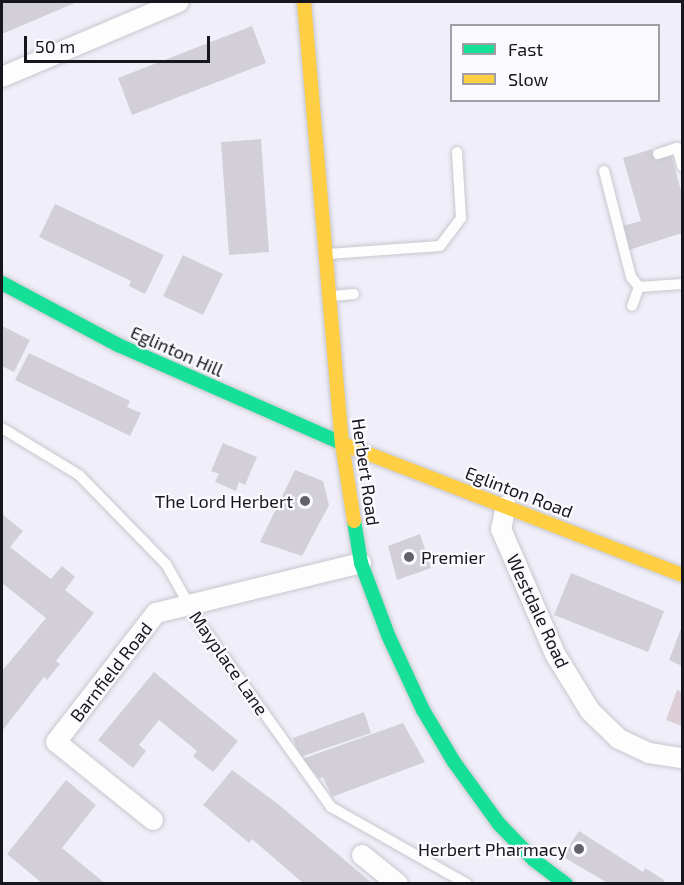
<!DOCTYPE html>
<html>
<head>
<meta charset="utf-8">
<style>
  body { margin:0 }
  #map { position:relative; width:684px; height:885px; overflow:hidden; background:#f0eff9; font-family:"Exo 2",sans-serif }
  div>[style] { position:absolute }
  .green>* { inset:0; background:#ddcdd7 }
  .building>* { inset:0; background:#d3cfd8 }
  .roads { filter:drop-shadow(0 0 2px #c7c7cf) drop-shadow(0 0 2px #c7c7cf) }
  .lane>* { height:10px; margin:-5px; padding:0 5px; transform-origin:5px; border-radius:5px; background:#fdfdfe }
  .street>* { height:20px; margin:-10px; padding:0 10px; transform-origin:10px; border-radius:10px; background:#fdfdfe }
  .fast>* { height:14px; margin:-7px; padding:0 7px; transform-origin:7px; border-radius:7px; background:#16e098 }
  .slow>* { height:14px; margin:-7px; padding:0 7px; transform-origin:7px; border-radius:7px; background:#ffcf43 }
  .dots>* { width:16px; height:16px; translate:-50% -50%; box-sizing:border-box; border:3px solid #fbfaff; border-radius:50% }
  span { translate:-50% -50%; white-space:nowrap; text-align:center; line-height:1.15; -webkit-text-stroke:4.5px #fbfaff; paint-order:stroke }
  .street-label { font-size:18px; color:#17161d }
  .poi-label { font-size:18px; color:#17161d }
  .right { translate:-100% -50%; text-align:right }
  .left { translate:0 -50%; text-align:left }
  .frame { position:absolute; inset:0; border:3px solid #17161d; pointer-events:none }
  .legend { position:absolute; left:450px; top:24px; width:210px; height:78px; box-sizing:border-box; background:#fbfaff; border:2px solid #a09fa5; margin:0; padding:8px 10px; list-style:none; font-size:18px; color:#17161d }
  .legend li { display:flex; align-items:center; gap:12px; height:30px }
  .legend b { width:30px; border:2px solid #a09fa5 }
  .scale { position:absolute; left:24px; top:36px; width:186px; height:27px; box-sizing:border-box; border:3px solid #17161d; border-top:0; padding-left:8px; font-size:18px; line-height:21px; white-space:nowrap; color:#17161d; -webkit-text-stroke:4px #fbfaff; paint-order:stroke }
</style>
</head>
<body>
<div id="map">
  <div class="green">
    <div style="clip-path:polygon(677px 690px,682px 692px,682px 726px,666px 720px)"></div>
  </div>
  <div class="building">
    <div style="clip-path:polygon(2px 2px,77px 2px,2px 34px)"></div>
    <div style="clip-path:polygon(252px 26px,266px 63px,132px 115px,118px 78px)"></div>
    <div style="clip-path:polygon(261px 139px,269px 252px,229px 255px,221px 142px)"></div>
    <div style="clip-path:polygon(652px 149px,655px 160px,671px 155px,682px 194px,682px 233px,629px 250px,622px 226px,641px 221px,623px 158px)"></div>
    <div style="clip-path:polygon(55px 204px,164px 255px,145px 294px,129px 286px,131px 281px,39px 237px)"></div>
    <div style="clip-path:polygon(183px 255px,223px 274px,203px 315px,163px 296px)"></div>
    <div style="clip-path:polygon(2px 326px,30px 340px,14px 372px,2px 366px)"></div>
    <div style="clip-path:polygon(29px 353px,130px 401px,127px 407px,141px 413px,130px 436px,15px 380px)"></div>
    <div style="clip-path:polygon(223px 443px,257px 457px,245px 485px,239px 482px,236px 491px,215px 482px,219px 474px,211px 471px)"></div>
    <div style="clip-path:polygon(295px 470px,323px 481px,329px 505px,302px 556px,260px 542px)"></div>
    <div style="clip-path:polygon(2px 514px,23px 531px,10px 547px,51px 579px,62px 566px,75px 577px,65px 590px,94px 613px,56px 661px,60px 664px,47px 680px,44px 677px,2px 731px,2px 671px,46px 618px,2px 583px)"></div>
    <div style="clip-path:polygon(420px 534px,431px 568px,397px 580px,388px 546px)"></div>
    <div style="clip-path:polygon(571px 573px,664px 611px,648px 652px,554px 615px)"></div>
    <div style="clip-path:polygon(682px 626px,682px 666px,669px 660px)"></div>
    <div style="clip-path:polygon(154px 672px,238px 741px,213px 772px,193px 756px,197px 751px,159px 720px,139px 745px,146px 751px,133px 768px,98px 740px)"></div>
    <div style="clip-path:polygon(364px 712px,371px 733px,300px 757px,293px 738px)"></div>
    <div style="clip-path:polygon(403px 723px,425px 762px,332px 797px,323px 777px,319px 778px,302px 759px)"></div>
    <div style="clip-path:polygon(232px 770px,278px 804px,373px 884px,304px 884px,252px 839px,249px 843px,203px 805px)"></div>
    <div style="clip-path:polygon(66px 780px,96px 805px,62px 848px,106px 884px,43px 884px,7px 854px)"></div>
    <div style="clip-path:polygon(579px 831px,643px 872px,645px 868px,664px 880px,663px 884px,609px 884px,562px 856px)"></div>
  </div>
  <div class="roads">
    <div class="lane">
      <div style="left:658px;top:154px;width:20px;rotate:-18deg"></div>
      <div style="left:677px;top:148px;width:19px;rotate:74deg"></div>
      <div style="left:604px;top:171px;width:109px;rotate:75.7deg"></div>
      <div style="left:631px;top:277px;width:13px;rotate:51deg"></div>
      <div style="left:639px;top:287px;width:20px;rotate:110deg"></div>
      <div style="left:328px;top:254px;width:112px;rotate:-4.1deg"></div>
      <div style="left:440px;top:246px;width:35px;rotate:-53deg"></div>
      <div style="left:461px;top:218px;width:66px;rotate:-93.5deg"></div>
      <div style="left:639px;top:287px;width:43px;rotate:-4deg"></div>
      <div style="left:332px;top:296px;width:22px;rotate:-5deg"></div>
      <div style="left:2px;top:428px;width:90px;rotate:31.4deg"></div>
      <div style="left:79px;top:475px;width:124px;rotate:45.7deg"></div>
      <div style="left:166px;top:564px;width:63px;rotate:60.6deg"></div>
      <div style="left:197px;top:619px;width:231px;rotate:54.5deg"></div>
      <div style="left:331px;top:807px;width:156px;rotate:29.5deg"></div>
    </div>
    <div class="street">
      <div style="left:2px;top:77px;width:192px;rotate:-23deg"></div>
      <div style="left:506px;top:506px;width:24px;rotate:102deg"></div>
      <div style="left:501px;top:529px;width:136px;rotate:66.6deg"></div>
      <div style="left:555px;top:654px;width:67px;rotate:58.4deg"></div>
      <div style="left:590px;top:711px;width:40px;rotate:44deg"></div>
      <div style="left:619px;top:739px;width:33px;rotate:25deg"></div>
      <div style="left:649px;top:753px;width:33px;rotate:9deg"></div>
      <div style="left:153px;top:820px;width:124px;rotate:-141.2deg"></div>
      <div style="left:56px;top:742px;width:163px;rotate:-52.2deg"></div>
      <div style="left:156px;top:613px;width:211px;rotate:-13.7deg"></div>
      <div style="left:362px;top:855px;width:46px;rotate:38.9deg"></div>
    </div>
    <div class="fast">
      <div style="left:2px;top:283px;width:132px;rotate:28.1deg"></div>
      <div style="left:118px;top:345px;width:246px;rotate:23.7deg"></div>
      <div style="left:354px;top:521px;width:43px;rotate:80.5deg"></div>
      <div style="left:361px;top:563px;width:77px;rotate:69.4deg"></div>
      <div style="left:388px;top:635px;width:83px;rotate:65deg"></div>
      <div style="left:423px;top:710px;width:61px;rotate:59.2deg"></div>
      <div style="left:454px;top:762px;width:77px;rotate:54deg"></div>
      <div style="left:499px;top:824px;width:50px;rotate:45.8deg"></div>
      <div style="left:534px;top:860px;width:40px;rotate:37deg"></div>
    </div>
    <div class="slow">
      <div style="left:304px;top:2px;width:444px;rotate:85.1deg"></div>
      <div style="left:342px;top:444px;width:78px;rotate:81.1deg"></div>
      <div style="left:343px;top:444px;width:363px;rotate:21.1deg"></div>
    </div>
  </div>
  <div class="dots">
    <div style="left:305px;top:501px;background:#63626a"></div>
    <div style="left:409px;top:557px;background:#63626a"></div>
    <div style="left:579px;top:849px;background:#63626a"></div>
  </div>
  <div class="street-label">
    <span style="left:177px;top:351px;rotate:24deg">Eglinton Hill</span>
    <span style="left:366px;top:472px;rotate:82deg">Herbert Road</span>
    <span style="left:519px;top:492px;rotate:21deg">Eglinton Road</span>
    <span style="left:538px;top:611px;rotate:65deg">Westdale Road</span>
    <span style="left:229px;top:663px;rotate:55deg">Mayplace Lane</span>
    <span style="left:111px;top:672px;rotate:-52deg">Barnfield Road</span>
  </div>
  <div class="poi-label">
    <span class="right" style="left:293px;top:501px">The Lord Herbert</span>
    <span class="left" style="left:421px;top:557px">Premier</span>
    <span class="right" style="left:567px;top:849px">Herbert Pharmacy</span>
  </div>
  <div class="frame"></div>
  <ul class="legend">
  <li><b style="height:8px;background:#16e098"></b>Fast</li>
  <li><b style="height:8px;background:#ffcf43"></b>Slow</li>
  </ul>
  <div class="scale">50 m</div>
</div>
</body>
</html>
